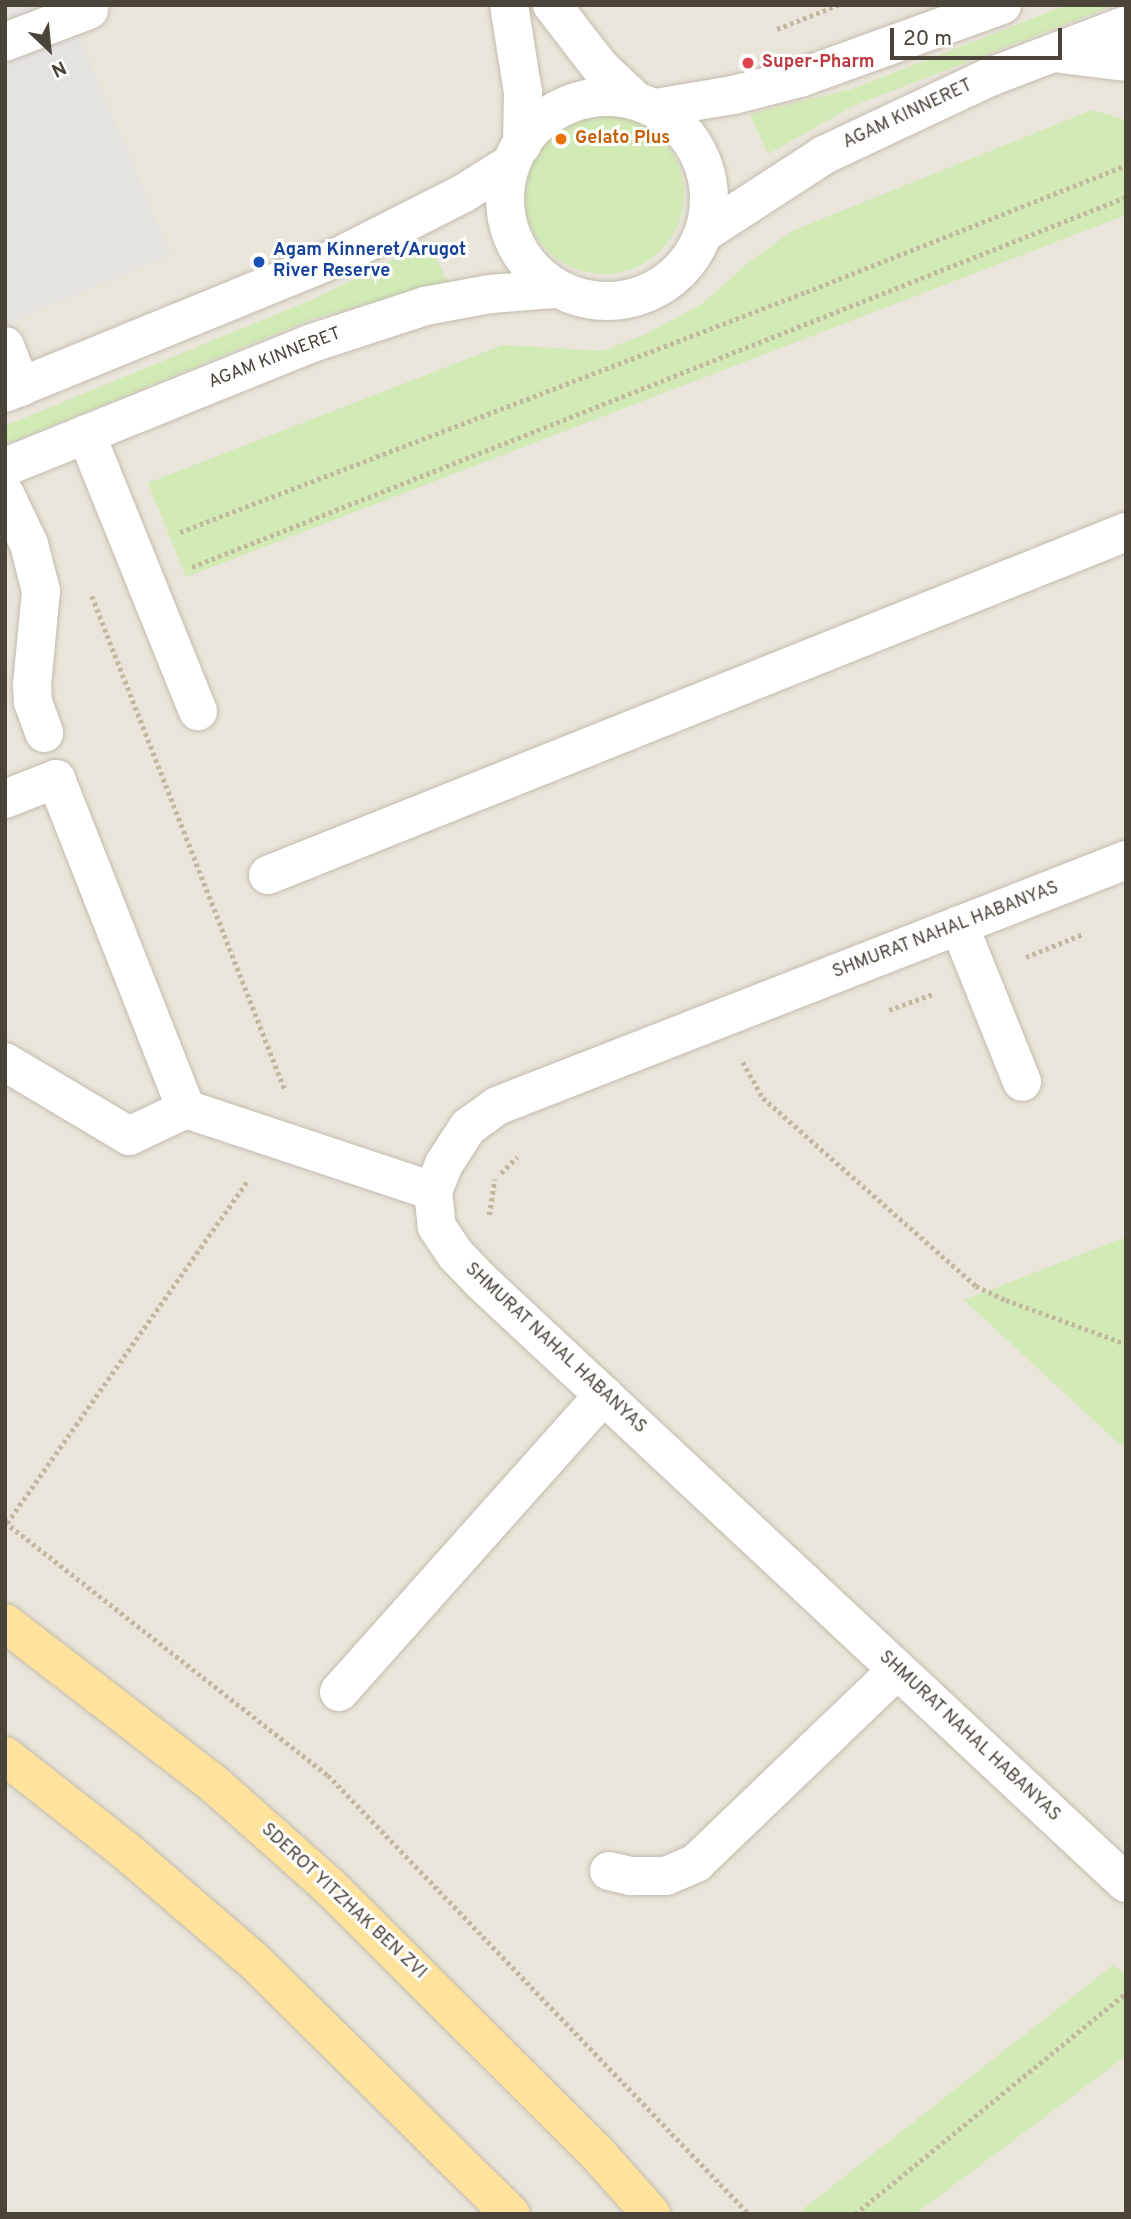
<!DOCTYPE html>
<html>
<head>
<meta charset="utf-8">
<style>
  body { margin:0 }
  #map { position:relative; width:1131px; height:2219px; overflow:hidden; background:#f6f3ec; font-family:Overpass,sans-serif }
  div>[style] { position:absolute }
  .residential>* { inset:0; background:#eae5da }
  .green>* { inset:0; background:#d2eab5 }
  .round { border-radius:50% }
  .parking>* { inset:0; background:#e5e3e0 }
  .path>* { height:4.5px; margin-top:-2.25px; transform-origin:0; background:repeating-linear-gradient(90deg,#c4b79f 0 3.5px,transparent 0 7px) }
  .roads { filter:drop-shadow(0 0 2px #c2bbae) drop-shadow(0 0 2px #c2bbae) }
  .minor>* { height:38px; margin:-19px; padding:0 19px; transform-origin:19px; border-radius:19px; background:#fff }
  .minor>.ring { margin:-19px; padding:0; box-sizing:content-box; background:none; border:38px solid #fff; border-radius:50% }
  .major>* { height:38px; margin:-19px; padding:0 19px; transform-origin:19px; border-radius:19px; background:#ffe39c }
  .dots>* { width:19px; height:19px; translate:-50% -50%; box-sizing:border-box; border:4px solid #fff; border-radius:50% }
  span { translate:-50% -50%; white-space:nowrap; text-align:center; line-height:1.15; -webkit-text-stroke:6px #fff; paint-order:stroke }
  .health-label { font-size:18px; color:#be3a42; font-weight:700 }
  .left { translate:0 -50%; text-align:left }
  .street-label { font-size:18px; color:#4b4439 }
  .food-label { font-size:18px; color:#c56008; font-weight:700 }
  .transit-label { font-size:18px; color:#164399; font-weight:700 }
  .frame { position:absolute; inset:0; border:7px solid #4b4439; pointer-events:none }
  .north { position:absolute; left:14px; top:14px; width:70px; height:70px; -webkit-text-stroke:5px #fff; paint-order:stroke; rotate:154deg; font-size:19px; font-weight:700; line-height:28px; text-align:center; color:#4b4439 }
  .north::after { content:''; display:block; margin:auto; width:24px; height:32px; background:#4b4439; clip-path:polygon(50% 0,100% 100%,50% 72%,0 100%) }
  .scale { position:absolute; left:890px; top:28px; width:172px; height:32px; box-sizing:border-box; border:4px solid #4b4439; border-top:0; padding-left:9px; font-size:21px; line-height:24px; white-space:nowrap; color:#4b4439; -webkit-text-stroke:5px #fff; paint-order:stroke }
</style>
</head>
<body>
<div id="map">
  <div class="residential">
    <div style="clip-path:polygon(5px 5px,1126px 5px,1126px 2214px,5px 2214px)"></div>
  </div>
  <div class="green">
    <div style="clip-path:polygon(1067px 5px,1115px 5px,853px 106px,768px 154px,750px 114px,852px 89px)"></div>
    <div style="clip-path:polygon(1092px 110px,1126px 120px,1126px 215px,186px 577px,148px 483px,503px 345px,602px 351px,646px 334px,702px 304px,749px 262px,792px 231px)"></div>
    <div class="round" style="left:524px;top:114px;width:160px;height:160px"></div>
    <div style="clip-path:polygon(428px 242px,448px 282px,312px 319px,5px 445px,5px 426px,316px 298px)"></div>
    <div style="clip-path:polygon(1126px 1237px,1126px 1450px,964px 1300px)"></div>
    <div style="clip-path:polygon(1113px 1965px,1126px 1974px,1126px 2056px,915px 2214px,797px 2214px)"></div>
  </div>
  <div class="parking">
    <div style="clip-path:polygon(5px 5px,66px 5px,171px 255px,5px 324px)"></div>
  </div>
  <div class="path">
    <div style="left:777px;top:29px;width:66px;rotate:-21.5deg"></div>
    <div style="left:180px;top:532px;width:670px;rotate:-20.98deg"></div>
    <div style="left:806px;top:292px;width:344px;rotate:-21.6deg"></div>
    <div style="left:192px;top:567px;width:1005px;rotate:-21.61deg"></div>
    <div style="left:92px;top:596px;width:530px;rotate:68.66deg"></div>
    <div style="left:1026px;top:957px;width:61px;rotate:-22deg"></div>
    <div style="left:889px;top:1010px;width:47px;rotate:-20deg"></div>
    <div style="left:743px;top:1062px;width:41px;rotate:60.9deg"></div>
    <div style="left:763px;top:1098px;width:284px;rotate:41.4deg"></div>
    <div style="left:976px;top:1286px;width:33px;rotate:25deg"></div>
    <div style="left:1006px;top:1300px;width:128px;rotate:20.1deg"></div>
    <div style="left:501px;top:1173px;width:23px;rotate:-45deg"></div>
    <div style="left:489px;top:1215px;width:36px;rotate:-81deg"></div>
    <div style="left:5px;top:1522px;width:410px;rotate:38.1deg"></div>
    <div style="left:328px;top:1775px;width:608px;rotate:46.2deg"></div>
    <div style="left:7px;top:1523px;width:419px;rotate:-54.9deg"></div>
    <div style="left:855px;top:2214px;width:350px;rotate:-39.2deg"></div>
  </div>
  <div class="roads">
    <div class="minor">
      <div style="left:509px;top:5px;width:88px;rotate:80.9deg"></div>
      <div style="left:523px;top:92px;width:53px;rotate:91.1deg"></div>
      <div style="left:552px;top:5px;width:78px;rotate:52.3deg"></div>
      <div style="left:600px;top:67px;width:47px;rotate:43.3deg"></div>
      <div style="left:5px;top:42px;width:90px;rotate:-20.9deg"></div>
      <div style="left:1061px;top:54px;width:65px;rotate:7deg"></div>
      <div class="ring" style="left:505px;top:97px;width:166px;height:166px"></div>
      <div style="left:656px;top:108px;width:78px;rotate:-9.6deg"></div>
      <div style="left:733px;top:95px;width:69px;rotate:-14.2deg"></div>
      <div style="left:800px;top:78px;width:215px;rotate:-19.9deg"></div>
      <div style="left:704px;top:233px;width:143px;rotate:-33deg"></div>
      <div style="left:824px;top:155px;width:183px;rotate:-25.2deg"></div>
      <div style="left:990px;top:77px;width:146px;rotate:-20.9deg"></div>
      <div style="left:5px;top:346px;width:44px;rotate:68.7deg"></div>
      <div style="left:5px;top:393px;width:355px;rotate:-22.2deg"></div>
      <div style="left:334px;top:259px;width:146px;rotate:-26.9deg"></div>
      <div style="left:464px;top:193px;width:54px;rotate:-32.2deg"></div>
      <div style="left:86px;top:434px;width:299px;rotate:68deg"></div>
      <div style="left:5px;top:467px;width:328px;rotate:-22deg"></div>
      <div style="left:309px;top:344px;width:122px;rotate:-18.1deg"></div>
      <div style="left:425px;top:306px;width:66px;rotate:-10.5deg"></div>
      <div style="left:490px;top:294px;width:64px;rotate:-4.5deg"></div>
      <div style="left:5px;top:494px;width:55px;rotate:64.4deg"></div>
      <div style="left:29px;top:544px;width:49px;rotate:75.7deg"></div>
      <div style="left:41px;top:591px;width:94px;rotate:95.5deg"></div>
      <div style="left:32px;top:685px;width:17px;rotate:87deg"></div>
      <div style="left:33px;top:702px;width:33px;rotate:70deg"></div>
      <div style="left:5px;top:799px;width:55px;rotate:-21.4deg"></div>
      <div style="left:56px;top:779px;width:355px;rotate:68.5deg"></div>
      <div style="left:1126px;top:860px;width:675px;rotate:158.64deg"></div>
      <div style="left:497px;top:1106px;width:36px;rotate:144deg"></div>
      <div style="left:468px;top:1127px;width:44px;rotate:123deg"></div>
      <div style="left:444px;top:1164px;width:29px;rotate:112deg"></div>
      <div style="left:433px;top:1191px;width:36px;rotate:84deg"></div>
      <div style="left:437px;top:1227px;width:34px;rotate:56deg"></div>
      <div style="left:456px;top:1255px;width:36px;rotate:46deg"></div>
      <div style="left:481px;top:1281px;width:882px;rotate:43.03deg"></div>
      <div style="left:268px;top:875px;width:924px;rotate:-21.79deg"></div>
      <div style="left:959px;top:925px;width:169px;rotate:68.1deg"></div>
      <div style="left:5px;top:1062px;width:144px;rotate:30.8deg"></div>
      <div style="left:129px;top:1136px;width:63px;rotate:-25.3deg"></div>
      <div style="left:186px;top:1109px;width:260px;rotate:18.4deg"></div>
      <div style="left:339px;top:1692px;width:398px;rotate:-48.3deg"></div>
      <div style="left:609px;top:1871px;width:23px;rotate:13deg"></div>
      <div style="left:631px;top:1876px;width:35px"></div>
      <div style="left:666px;top:1876px;width:33px;rotate:-23deg"></div>
      <div style="left:696px;top:1863px;width:279px;rotate:-43.8deg"></div>
    </div>
    <div class="major">
      <div style="left:5px;top:1623px;width:262px;rotate:37.6deg"></div>
      <div style="left:213px;top:1783px;width:154px;rotate:41.6deg"></div>
      <div style="left:328px;top:1885px;width:381px;rotate:44.9deg"></div>
      <div style="left:598px;top:2154px;width:80px;rotate:48.5deg"></div>
      <div style="left:5px;top:1756px;width:152px;rotate:38.1deg"></div>
      <div style="left:125px;top:1850px;width:169px;rotate:40.7deg"></div>
      <div style="left:253px;top:1960px;width:362px;rotate:44.6deg"></div>
    </div>
  </div>
  <div class="dots">
    <div style="left:748px;top:63px;background:#e0444e"></div>
    <div style="left:561px;top:139px;background:#e8710a"></div>
    <div style="left:259px;top:262px;background:#1a4fb4"></div>
  </div>
  <div class="health-label">
    <span class="left" style="left:762px;top:63px">Super-Pharm</span>
  </div>
  <div class="street-label">
    <span style="left:908px;top:115px;rotate:-25deg">AGAM KINNERET</span>
    <span style="left:275px;top:359px;rotate:-21deg">AGAM KINNERET</span>
    <span style="left:946px;top:931px;rotate:-21deg">SHMURAT NAHAL HABANYAS</span>
    <span style="left:555px;top:1349px;rotate:43deg">SHMURAT NAHAL HABANYAS</span>
    <span style="left:969px;top:1737px;rotate:43deg">SHMURAT NAHAL HABANYAS</span>
    <span style="left:343px;top:1902px;rotate:43deg">SDEROT YITZHAK BEN ZVI</span>
  </div>
  <div class="food-label">
    <span class="left" style="left:575px;top:139px">Gelato Plus</span>
  </div>
  <div class="transit-label">
    <span class="left" style="left:273px;top:262px">Agam Kinneret/Arugot<br>River Reserve</span>
  </div>
  <div class="frame"></div>
  <div class="north">N</div>
  <div class="scale">20 m</div>
</div>
</body>
</html>
